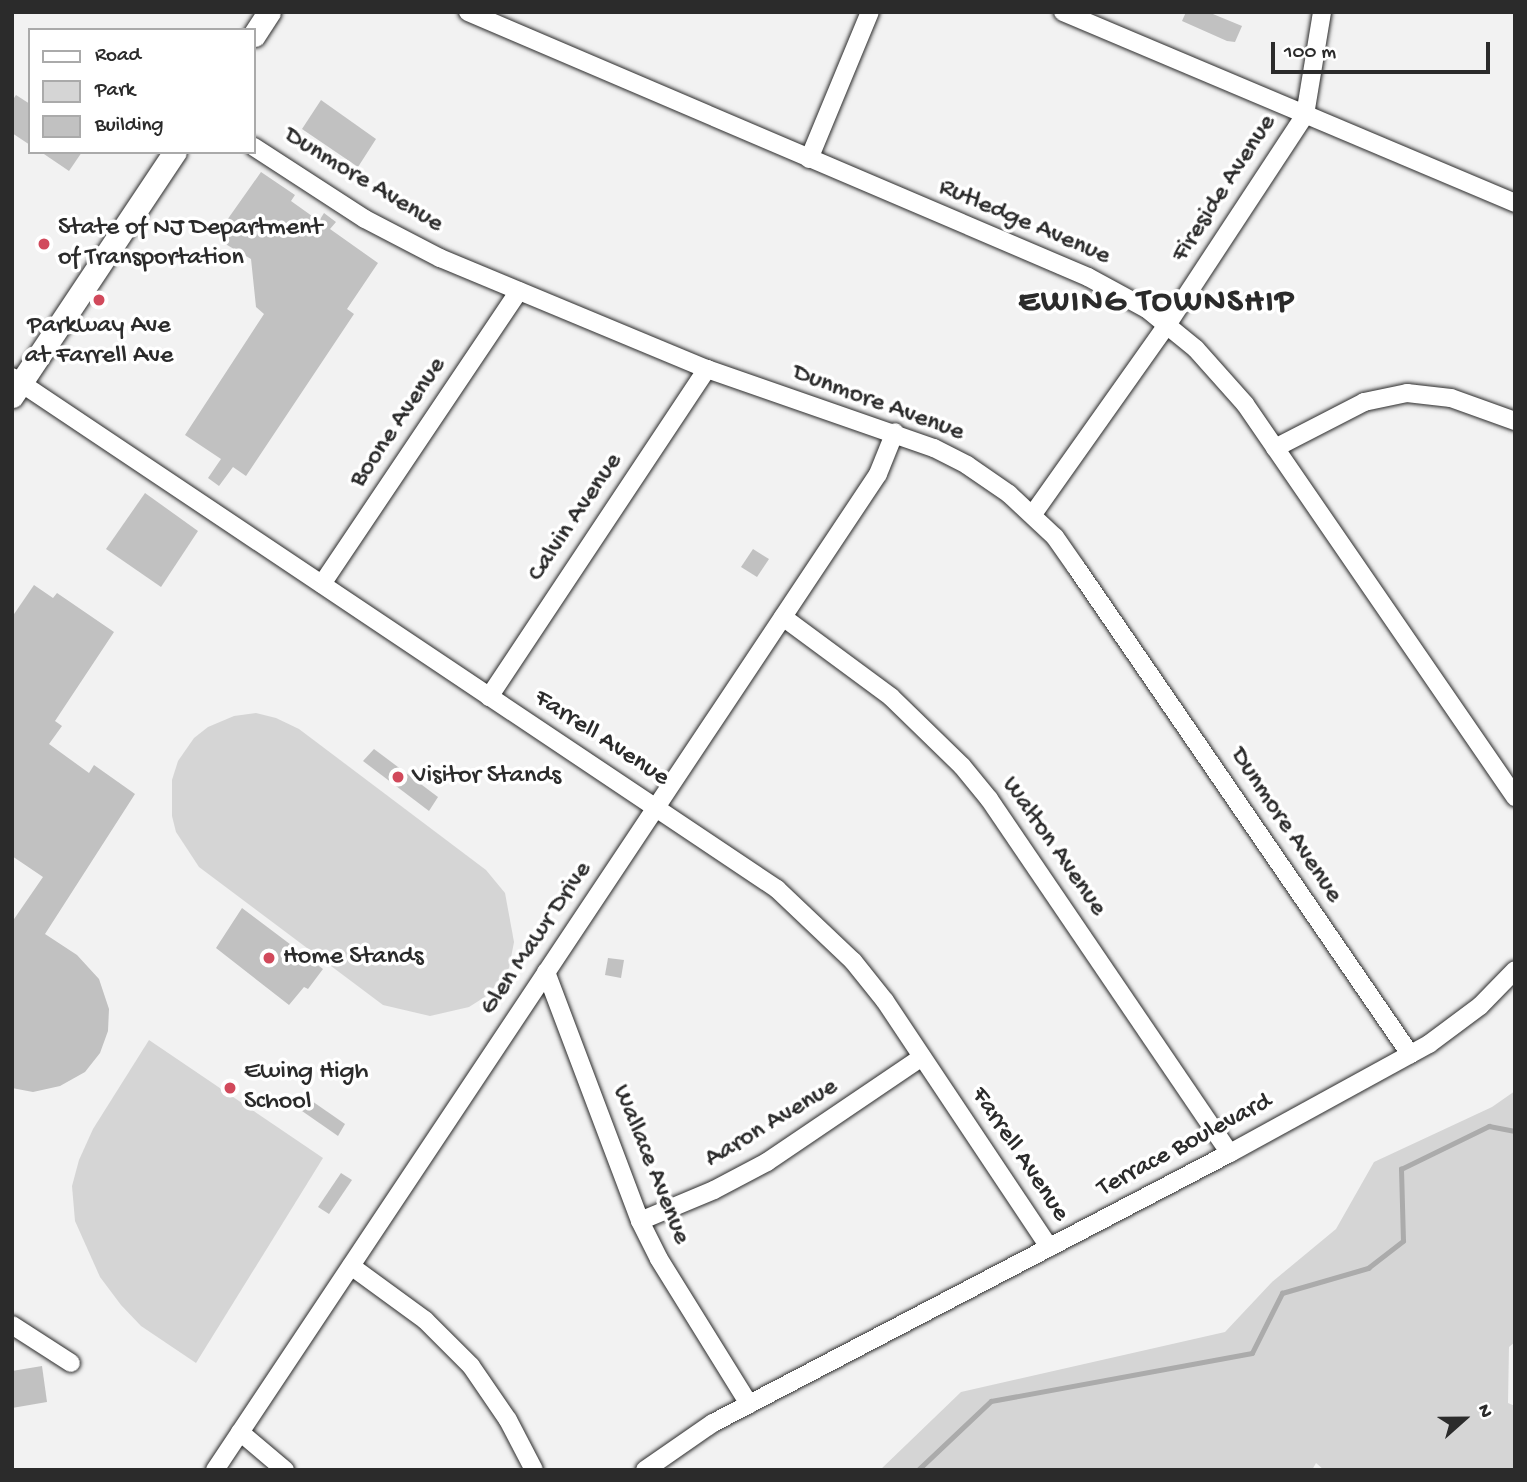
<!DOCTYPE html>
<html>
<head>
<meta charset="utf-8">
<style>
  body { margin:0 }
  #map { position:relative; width:1527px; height:1482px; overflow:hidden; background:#f2f2f2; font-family:"Gochi Hand",sans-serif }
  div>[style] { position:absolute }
  .green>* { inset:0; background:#d5d5d5 }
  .stream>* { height:4.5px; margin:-2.25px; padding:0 2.25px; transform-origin:2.25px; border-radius:2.25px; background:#ababab }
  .building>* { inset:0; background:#c1c1c1 }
  .roads { filter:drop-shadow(0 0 2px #2b2b2b) drop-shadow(0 0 2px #2b2b2b) }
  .minor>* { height:18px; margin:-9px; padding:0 9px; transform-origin:9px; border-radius:9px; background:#fff }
  .major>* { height:23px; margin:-11.5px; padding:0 11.5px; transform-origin:11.5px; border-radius:11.5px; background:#fff }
  .dots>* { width:19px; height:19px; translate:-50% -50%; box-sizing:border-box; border:4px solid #fff; border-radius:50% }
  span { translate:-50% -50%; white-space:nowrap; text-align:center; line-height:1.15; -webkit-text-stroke:7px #fff; paint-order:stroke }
  .street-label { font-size:26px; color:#2b2b2b }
  .poi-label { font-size:26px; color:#2b2b2b }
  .left { translate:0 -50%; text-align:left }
  .district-label { font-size:33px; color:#2b2b2b; font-weight:700; letter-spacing:2px }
  .frame { position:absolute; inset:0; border:14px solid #2b2b2b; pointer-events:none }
  .legend { position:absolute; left:28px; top:28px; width:228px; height:126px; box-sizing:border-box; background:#fff; border:2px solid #aaa; margin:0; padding:9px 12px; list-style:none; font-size:21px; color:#2b2b2b }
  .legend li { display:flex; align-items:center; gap:14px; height:35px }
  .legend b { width:35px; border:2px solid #aaa }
  .north { position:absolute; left:1429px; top:1384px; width:70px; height:70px; -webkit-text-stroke:5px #fff; paint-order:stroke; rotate:69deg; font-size:19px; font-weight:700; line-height:28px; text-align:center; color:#2b2b2b }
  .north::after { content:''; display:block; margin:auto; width:24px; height:32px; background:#2b2b2b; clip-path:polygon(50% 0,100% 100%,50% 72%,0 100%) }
  .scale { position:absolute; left:1271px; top:42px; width:219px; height:32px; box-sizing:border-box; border:4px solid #2b2b2b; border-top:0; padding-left:9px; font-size:21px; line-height:24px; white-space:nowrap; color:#2b2b2b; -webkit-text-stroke:5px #fff; paint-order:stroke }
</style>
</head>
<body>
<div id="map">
  <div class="green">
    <div style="clip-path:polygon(256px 713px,276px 718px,299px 729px,486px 870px,505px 893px,514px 942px,509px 968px,488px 995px,469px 1007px,430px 1016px,383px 1005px,199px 867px,176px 832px,172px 816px,172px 780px,178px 761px,194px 738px,208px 727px,234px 716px)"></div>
    <div style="clip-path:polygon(149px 1040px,323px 1158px,196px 1363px,141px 1326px,121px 1305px,100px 1277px,75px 1221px,72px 1186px,79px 1160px,93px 1129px)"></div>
    <div style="clip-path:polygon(1515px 1091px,1515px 1342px,1509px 1347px,1508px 1403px,1515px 1406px,1515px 1470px,1324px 1470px,1316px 1463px,1312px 1470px,880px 1470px,961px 1392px,1225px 1332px,1272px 1282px,1336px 1229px,1374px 1162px,1492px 1107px)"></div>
  </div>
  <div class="stream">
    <div style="left:918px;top:1470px;width:100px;rotate:-43.4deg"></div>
    <div style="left:991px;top:1401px;width:265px;rotate:-10.4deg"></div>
    <div style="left:1252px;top:1353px;width:67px;rotate:-63.4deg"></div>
    <div style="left:1282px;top:1293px;width:90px;rotate:-16.2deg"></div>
    <div style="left:1368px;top:1268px;width:44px;rotate:-37.6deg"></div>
    <div style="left:1403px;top:1241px;width:72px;rotate:-91.6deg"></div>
    <div style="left:1401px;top:1169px;width:98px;rotate:-26deg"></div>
    <div style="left:1489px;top:1126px;width:26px;rotate:11deg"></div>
  </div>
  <div class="building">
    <div style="clip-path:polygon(1186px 12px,1208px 12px,1242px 26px,1235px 42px,1227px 41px,1182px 21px)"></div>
    <div style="clip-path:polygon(16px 95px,30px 104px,30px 145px,12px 133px,12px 101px)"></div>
    <div style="clip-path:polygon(321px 100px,376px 139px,358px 167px,302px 129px)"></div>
    <div style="clip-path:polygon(41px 152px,82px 152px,69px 171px)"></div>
    <div style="clip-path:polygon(261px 172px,295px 195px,291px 201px,319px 221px,324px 213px,336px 222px,330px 229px,378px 263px,347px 309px,354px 314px,246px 476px,233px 467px,219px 486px,208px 478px,221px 459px,185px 435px,264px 314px,256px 307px,251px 259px,222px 242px,220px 230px)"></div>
    <div style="clip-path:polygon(145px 493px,198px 531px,161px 587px,106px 549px)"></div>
    <div style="clip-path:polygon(753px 549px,769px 559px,757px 577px,741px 567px)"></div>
    <div style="clip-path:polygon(34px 585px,53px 598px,57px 593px,114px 632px,55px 721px,62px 726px,49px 744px,89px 773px,94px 765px,135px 794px,45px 934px,77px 955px,99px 979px,109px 1009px,108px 1031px,100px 1053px,85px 1072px,60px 1086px,33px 1092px,12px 1088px,12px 922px,43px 877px,12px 856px,12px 617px)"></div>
    <div style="clip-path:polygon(374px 749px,438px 797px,429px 811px,363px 761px)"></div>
    <div style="clip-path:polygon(242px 908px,323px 969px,308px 989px,304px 987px,289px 1005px,216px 948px)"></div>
    <div style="clip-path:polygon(608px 958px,624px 960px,621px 978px,605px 975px)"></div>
    <div style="clip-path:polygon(309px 1099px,345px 1124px,338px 1136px,302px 1111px)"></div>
    <div style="clip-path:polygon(341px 1173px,352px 1180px,329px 1214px,318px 1207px)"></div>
    <div style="clip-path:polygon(42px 1366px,47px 1402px,12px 1408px,12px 1371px)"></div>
  </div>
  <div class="roads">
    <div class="minor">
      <div style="left:468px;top:12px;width:674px;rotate:23.14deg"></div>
      <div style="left:1088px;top:277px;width:67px;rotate:28.5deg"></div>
      <div style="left:1147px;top:309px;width:63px;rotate:39.2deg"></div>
      <div style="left:1196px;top:349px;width:74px;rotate:48.3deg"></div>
      <div style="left:1245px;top:404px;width:477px;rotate:55.5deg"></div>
      <div style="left:1063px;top:12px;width:491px;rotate:22.9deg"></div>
      <div style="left:254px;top:147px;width:132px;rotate:33deg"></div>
      <div style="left:365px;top:219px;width:85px;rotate:27.5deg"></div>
      <div style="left:440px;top:258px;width:289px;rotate:22.6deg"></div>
      <div style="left:707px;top:369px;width:240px;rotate:19.2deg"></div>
      <div style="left:934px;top:448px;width:37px;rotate:27deg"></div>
      <div style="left:967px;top:465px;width:51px;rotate:34.6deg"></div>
      <div style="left:1009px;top:494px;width:63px;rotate:43.1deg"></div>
      <div style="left:1055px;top:537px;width:37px;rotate:55deg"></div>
      <div style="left:1076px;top:567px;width:591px;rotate:55.56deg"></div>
      <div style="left:809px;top:159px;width:159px;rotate:-67.5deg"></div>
      <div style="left:12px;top:377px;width:921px;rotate:33.79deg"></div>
      <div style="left:777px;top:889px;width:105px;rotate:43.5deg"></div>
      <div style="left:853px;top:961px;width:51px;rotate:51.3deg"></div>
      <div style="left:885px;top:1001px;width:296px;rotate:56.3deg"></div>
      <div style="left:1275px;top:448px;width:100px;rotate:-27.3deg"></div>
      <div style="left:1364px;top:402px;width:44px;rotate:-11.8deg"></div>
      <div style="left:1407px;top:393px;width:44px;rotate:6.5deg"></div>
      <div style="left:1451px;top:398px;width:68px;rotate:19.8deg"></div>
      <div style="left:1033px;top:514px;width:232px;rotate:-54.7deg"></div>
      <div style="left:1167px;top:325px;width:251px;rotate:-56.7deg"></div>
      <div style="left:1305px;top:115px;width:104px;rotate:-80.6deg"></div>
      <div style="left:322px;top:584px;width:353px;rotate:-56.1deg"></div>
      <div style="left:783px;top:617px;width:134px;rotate:36.5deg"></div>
      <div style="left:891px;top:697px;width:99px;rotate:44.2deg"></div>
      <div style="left:962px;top:766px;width:43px;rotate:50.7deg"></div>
      <div style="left:989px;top:799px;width:428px;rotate:55.8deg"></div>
      <div style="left:489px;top:697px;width:394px;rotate:-56.4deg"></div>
      <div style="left:546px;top:972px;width:266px;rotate:69.3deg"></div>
      <div style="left:640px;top:1221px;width:42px;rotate:63.4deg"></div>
      <div style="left:659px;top:1259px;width:171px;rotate:58.2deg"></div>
      <div style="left:640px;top:1221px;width:80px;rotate:-22.7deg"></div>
      <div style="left:714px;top:1190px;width:60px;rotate:-27.8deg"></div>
      <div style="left:767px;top:1162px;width:187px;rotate:-34.1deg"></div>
      <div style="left:351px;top:1266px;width:92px;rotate:36.1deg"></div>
      <div style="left:425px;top:1320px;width:65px;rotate:45deg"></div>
      <div style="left:471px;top:1366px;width:65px;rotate:55.6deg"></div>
      <div style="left:508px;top:1420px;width:56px;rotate:62.5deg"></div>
      <div style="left:12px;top:1325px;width:70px;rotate:32.8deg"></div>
      <div style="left:240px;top:1432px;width:59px;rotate:40.2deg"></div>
      <div style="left:215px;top:1470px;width:1196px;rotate:-56.35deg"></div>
      <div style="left:878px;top:474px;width:45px;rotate:-68deg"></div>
      <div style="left:645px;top:1470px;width:83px;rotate:-34.7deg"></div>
      <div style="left:713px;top:1423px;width:583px;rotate:-27.58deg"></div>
      <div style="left:1230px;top:1153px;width:227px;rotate:-28.7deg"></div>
      <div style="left:1429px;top:1044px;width:64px;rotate:-36.7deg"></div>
      <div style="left:1480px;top:1006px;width:50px;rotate:-45.8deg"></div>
    </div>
    <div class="major">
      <div style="left:254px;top:35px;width:27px;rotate:-57deg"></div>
      <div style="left:12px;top:396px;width:293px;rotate:-56.3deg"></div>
    </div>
  </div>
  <div class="dots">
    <div style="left:44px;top:244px;background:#d1495b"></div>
    <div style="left:99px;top:300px;background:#d1495b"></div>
    <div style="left:398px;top:777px;background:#d1495b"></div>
    <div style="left:269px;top:958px;background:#d1495b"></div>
    <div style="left:230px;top:1088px;background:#d1495b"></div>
  </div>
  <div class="street-label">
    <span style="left:363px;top:181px;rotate:31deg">Dunmore Avenue</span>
    <span style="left:1225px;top:189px;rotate:-57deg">Fireside Avenue</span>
    <span style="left:1024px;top:223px;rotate:23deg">Rutledge Avenue</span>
    <span style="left:878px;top:404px;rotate:20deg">Dunmore Avenue</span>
    <span style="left:399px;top:423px;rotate:-56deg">Boone Avenue</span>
    <span style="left:576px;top:518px;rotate:-56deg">Calvin Avenue</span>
    <span style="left:601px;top:739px;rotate:33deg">Farrell Avenue</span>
    <span style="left:1285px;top:826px;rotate:56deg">Dunmore Avenue</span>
    <span style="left:1053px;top:847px;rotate:55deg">Walton Avenue</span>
    <span style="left:537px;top:939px;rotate:-56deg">Glen Mawr Drive</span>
    <span style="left:772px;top:1124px;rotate:-31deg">Aaron Avenue</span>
    <span style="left:1185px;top:1146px;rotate:-28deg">Terrace Boulevard</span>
    <span style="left:1019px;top:1155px;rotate:56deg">Farrell Avenue</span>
    <span style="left:650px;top:1165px;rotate:68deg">Wallace Avenue</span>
  </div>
  <div class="poi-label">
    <span class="left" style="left:58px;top:244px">State of NJ Department<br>of Transportation</span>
    <span style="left:99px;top:342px">Parkway Ave<br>at Farrell Ave</span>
    <span class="left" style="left:412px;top:777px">Visitor Stands</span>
    <span class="left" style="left:283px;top:958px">Home Stands</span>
    <span class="left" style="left:244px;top:1088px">Ewing High<br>School</span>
  </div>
  <div class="district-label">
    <span style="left:1157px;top:304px">EWING TOWNSHIP</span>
  </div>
  <div class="frame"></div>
  <ul class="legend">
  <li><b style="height:9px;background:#fff"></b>Road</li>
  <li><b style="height:19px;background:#d5d5d5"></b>Park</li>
  <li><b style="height:19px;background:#c1c1c1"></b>Building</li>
  </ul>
  <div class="north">N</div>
  <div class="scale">100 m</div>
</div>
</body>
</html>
